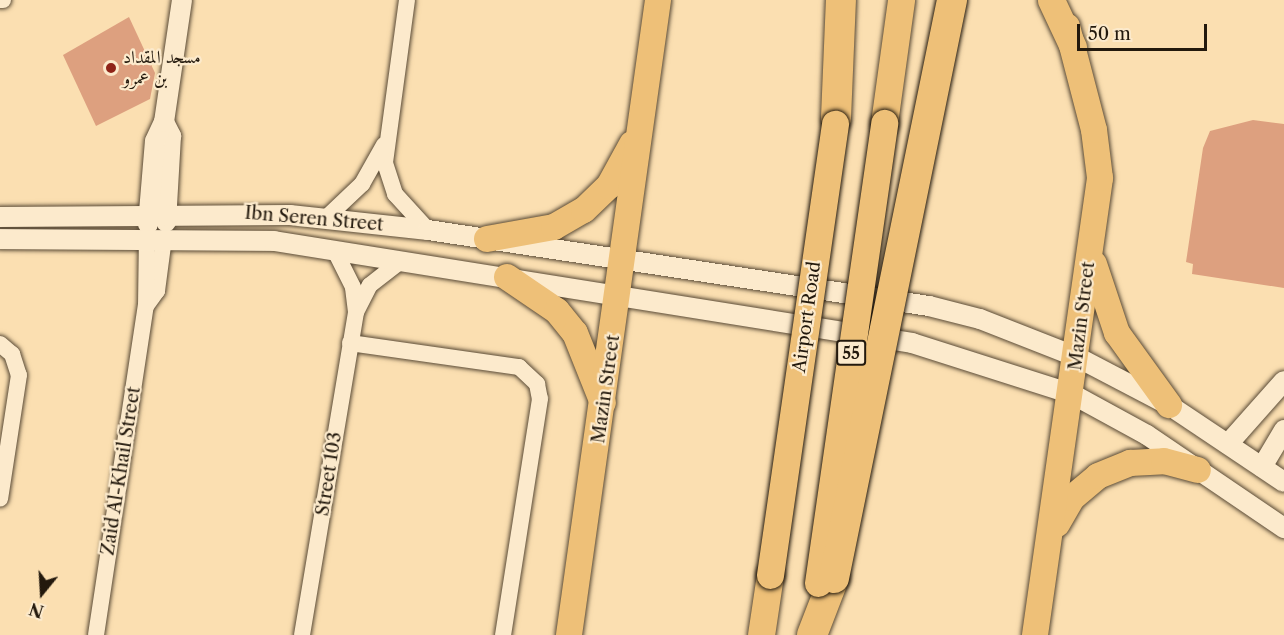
<!DOCTYPE html>
<html>
<head>
<meta charset="utf-8">
<style>
  body { margin:0 }
  #map { position:relative; width:1284px; height:635px; overflow:hidden; background:#fbdfb1; font-family:"Libre Caslon Text",Amiri,serif }
  div>[style] { position:absolute }
  .building>* { inset:0; background:#dda07f }
  .roads { filter:drop-shadow(0 0 2px #594a36) drop-shadow(0 0 2px #594a36) }
  .minor>* { height:16px; margin:-8px; padding:0 8px; transform-origin:8px; border-radius:8px; background:#fceacc }
  .tertiary>* { height:20px; margin:-10px; padding:0 10px; transform-origin:10px; border-radius:10px; background:#fceacc }
  .primary>* { height:26px; margin:-13px; padding:0 13px; transform-origin:13px; border-radius:13px; background:#eec078 }
  .trunk>* { height:27px; margin:-13.5px; padding:0 13.5px; transform-origin:13.5px; border-radius:13.5px; background:#eec078 }
  .motorway>* { height:30px; margin:-15px; padding:0 15px; transform-origin:15px; border-radius:15px; background:#eec078 }
  .bridges { filter:drop-shadow(0 0 2px #23190d) drop-shadow(0 0 2px #23190d) }
  .trunk-bridge>* { height:27px; margin:-13.5px; padding:0 13.5px; transform-origin:13.5px; border-radius:13.5px; background:#eec078 }
  .motorway-bridge>* { height:30px; margin:-15px; padding:0 15px; transform-origin:15px; border-radius:15px; background:#eec078 }
  .dots>* { width:16px; height:16px; translate:-50% -50%; box-sizing:border-box; border:3px solid #fceacc; border-radius:50% }
  span { translate:-50% -50%; white-space:nowrap; text-align:center; line-height:1.15; -webkit-text-stroke:4.5px #fceacc; paint-order:stroke }
  .shield-label span { padding:2px 4px; background:#fceacc; border:2px solid; border-radius:4px; -webkit-text-stroke-width:0 }
  .shield-label { font-size:16px; color:#23190d; font-weight:700 }
  .poi-label { font-size:18px; color:#23190d }
  .left { translate:0 -50%; text-align:left }
  .street-label { font-size:18px; color:#23190d }
  .north { position:absolute; left:12px; top:563px; width:60px; height:60px; -webkit-text-stroke:4px #fceacc; paint-order:stroke; rotate:198deg; font-size:16px; font-weight:700; line-height:24px; text-align:center; color:#23190d }
  .north::after { content:''; display:block; margin:auto; width:21px; height:27px; background:#23190d; clip-path:polygon(50% 0,100% 100%,50% 72%,0 100%) }
  .scale { position:absolute; left:1077px; top:24px; width:130px; height:27px; box-sizing:border-box; border:3px solid #23190d; border-top:0; padding-left:8px; font-size:18px; line-height:21px; white-space:nowrap; color:#23190d; -webkit-text-stroke:4px #fceacc; paint-order:stroke }
</style>
</head>
<body>
<div id="map">
  <div class="building">
    <div style="clip-path:polygon(129px 17px,155px 73px,150px 99px,96px 126px,63px 55px)"></div>
    <div style="clip-path:polygon(1253px 120px,1284px 124px,1284px 288px,1192px 274px,1193px 264px,1186px 262px,1203px 148px,1210px 131px)"></div>
  </div>
  <div class="roads">
    <div class="minor">
      <div style="left:0;top:0;width:3px"></div>
      <div style="left:407px;top:0;width:164px;rotate:97.7deg"></div>
      <div style="left:385px;top:163px;width:33px;rotate:72deg"></div>
      <div style="left:395px;top:194px;width:49px;rotate:47.5deg"></div>
      <div style="left:326px;top:218px;width:50px;rotate:-43.4deg"></div>
      <div style="left:362px;top:184px;width:45px;rotate:-60.6deg"></div>
      <div style="left:146px;top:306px;width:19px;rotate:-54deg"></div>
      <div style="left:157px;top:291px;width:53px;rotate:-82.5deg"></div>
      <div style="left:356px;top:312px;width:30px;rotate:-63deg"></div>
      <div style="left:370px;top:285px;width:36px;rotate:-38deg"></div>
      <div style="left:350px;top:343px;width:171px;rotate:8.1deg"></div>
      <div style="left:519px;top:367px;width:25px;rotate:43deg"></div>
      <div style="left:537px;top:384px;width:15px;rotate:79deg"></div>
      <div style="left:540px;top:399px;width:239px;rotate:98.9deg"></div>
      <div style="left:0;top:344px;width:16px;rotate:40deg"></div>
      <div style="left:12px;top:354px;width:22px;rotate:72deg"></div>
      <div style="left:19px;top:375px;width:125px;rotate:98.7deg"></div>
      <div style="left:96px;top:635px;width:333px;rotate:-81.4deg"></div>
      <div style="left:146px;top:306px;width:68px;rotate:-89.2deg"></div>
      <div style="left:302px;top:635px;width:327px;rotate:-80.5deg"></div>
      <div style="left:356px;top:312px;width:25px;rotate:-97deg"></div>
      <div style="left:353px;top:287px;width:40px;rotate:-116.6deg"></div>
    </div>
    <div class="tertiary">
      <div style="left:164px;top:122px;width:16px;rotate:63deg"></div>
      <div style="left:171px;top:136px;width:86px;rotate:93.3deg"></div>
      <div style="left:0;top:217px;width:290px;rotate:-0.4deg"></div>
      <div style="left:290px;top:215px;width:139px;rotate:6.2deg"></div>
      <div style="left:428px;top:230px;width:507px;rotate:8.63deg"></div>
      <div style="left:929px;top:306px;width:53px;rotate:14.3deg"></div>
      <div style="left:980px;top:319px;width:104px;rotate:21.4deg"></div>
      <div style="left:1077px;top:357px;width:104px;rotate:27.6deg"></div>
      <div style="left:1169px;top:405px;width:138px;rotate:33.8deg"></div>
      <div style="left:148px;top:224px;width:83px;rotate:-85.2deg"></div>
      <div style="left:155px;top:141px;width:21px;rotate:-65deg"></div>
      <div style="left:164px;top:122px;width:123px;rotate:-81.6deg"></div>
      <div style="left:0;top:239px;width:274px;rotate:0.4deg"></div>
      <div style="left:274px;top:241px;width:646px;rotate:9.08deg"></div>
      <div style="left:912px;top:343px;width:168px;rotate:17.7deg"></div>
      <div style="left:1072px;top:394px;width:85px;rotate:28.7deg"></div>
      <div style="left:1147px;top:435px;width:166px;rotate:34.2deg"></div>
      <div style="left:1228px;top:444px;width:84px;rotate:-48.4deg"></div>
      <div style="left:1262px;top:467px;width:43px;rotate:-59.3deg"></div>
    </div>
    <div class="primary">
      <div style="left:487px;top:239px;width:68px;rotate:-10.2deg"></div>
      <div style="left:554px;top:227px;width:34px;rotate:-30deg"></div>
      <div style="left:584px;top:210px;width:35px;rotate:-44deg"></div>
      <div style="left:609px;top:186px;width:48px;rotate:-61.3deg"></div>
      <div style="left:1094px;top:264px;width:73px;rotate:71.6deg"></div>
      <div style="left:1117px;top:333px;width:89px;rotate:54.2deg"></div>
      <div style="left:507px;top:277px;width:60px;rotate:34.2deg"></div>
      <div style="left:557px;top:311px;width:28px;rotate:51deg"></div>
      <div style="left:575px;top:333px;width:75px;rotate:68.2deg"></div>
      <div style="left:1057px;top:524px;width:30px;rotate:-60deg"></div>
      <div style="left:1072px;top:498px;width:34px;rotate:-40deg"></div>
      <div style="left:1098px;top:476px;width:35px;rotate:-22deg"></div>
      <div style="left:1130px;top:463px;width:34px;rotate:-3deg"></div>
      <div style="left:1164px;top:461px;width:35px;rotate:15deg"></div>
      <div style="left:569px;top:635px;width:641px;rotate:-82.02deg"></div>
      <div style="left:1035px;top:635px;width:462px;rotate:-81.9deg"></div>
      <div style="left:1100px;top:178px;width:48px;rotate:-97.1deg"></div>
      <div style="left:1094px;top:130px;width:107px;rotate:-104.6deg"></div>
    </div>
    <div class="trunk">
      <div style="left:1051px;top:0;width:52px;rotate:64.9deg"></div>
      <div style="left:884px;top:123px;width:124px;rotate:-82.1deg"></div>
      <div style="left:761px;top:635px;width:61px;rotate:-81.5deg"></div>
    </div>
    <div class="motorway">
      <div style="left:836px;top:118px;width:118px;rotate:-87.6deg"></div>
      <div style="left:812px;top:635px;width:61px;rotate:-68.9deg"></div>
    </div>
  </div>
  <div class="bridges">
    <div class="trunk-bridge">
      <div style="left:770px;top:575px;width:456px;rotate:-81.8deg"></div>
      <div style="left:818px;top:583px;width:465px;rotate:-81.8deg"></div>
    </div>
    <div class="motorway-bridge">
      <div style="left:834px;top:578px;width:590px;rotate:-78.46deg"></div>
    </div>
  </div>
  <div class="dots">
    <div style="left:111px;top:68px;background:#8f2418"></div>
  </div>
  <div class="shield-label">
    <span style="left:851px;top:353px">55</span>
  </div>
  <div class="poi-label">
    <span class="left" style="left:123px;top:68px">مسجد المقداد<br>بن عمرو</span>
  </div>
  <div class="street-label">
    <span style="left:314px;top:219px;rotate:5deg">Ibn Seren Street</span>
    <span style="left:1082px;top:316px;rotate:-83deg">Mazin Street</span>
    <span style="left:807px;top:317px;rotate:-82deg">Airport Road</span>
    <span style="left:606px;top:389px;rotate:-82deg">Mazin Street</span>
    <span style="left:121px;top:471px;rotate:-81deg">Zaid Al-Khail Street</span>
    <span style="left:329px;top:474px;rotate:-81deg">Street 103</span>
  </div>
  <div class="north">N</div>
  <div class="scale">50 m</div>
</div>
</body>
</html>
